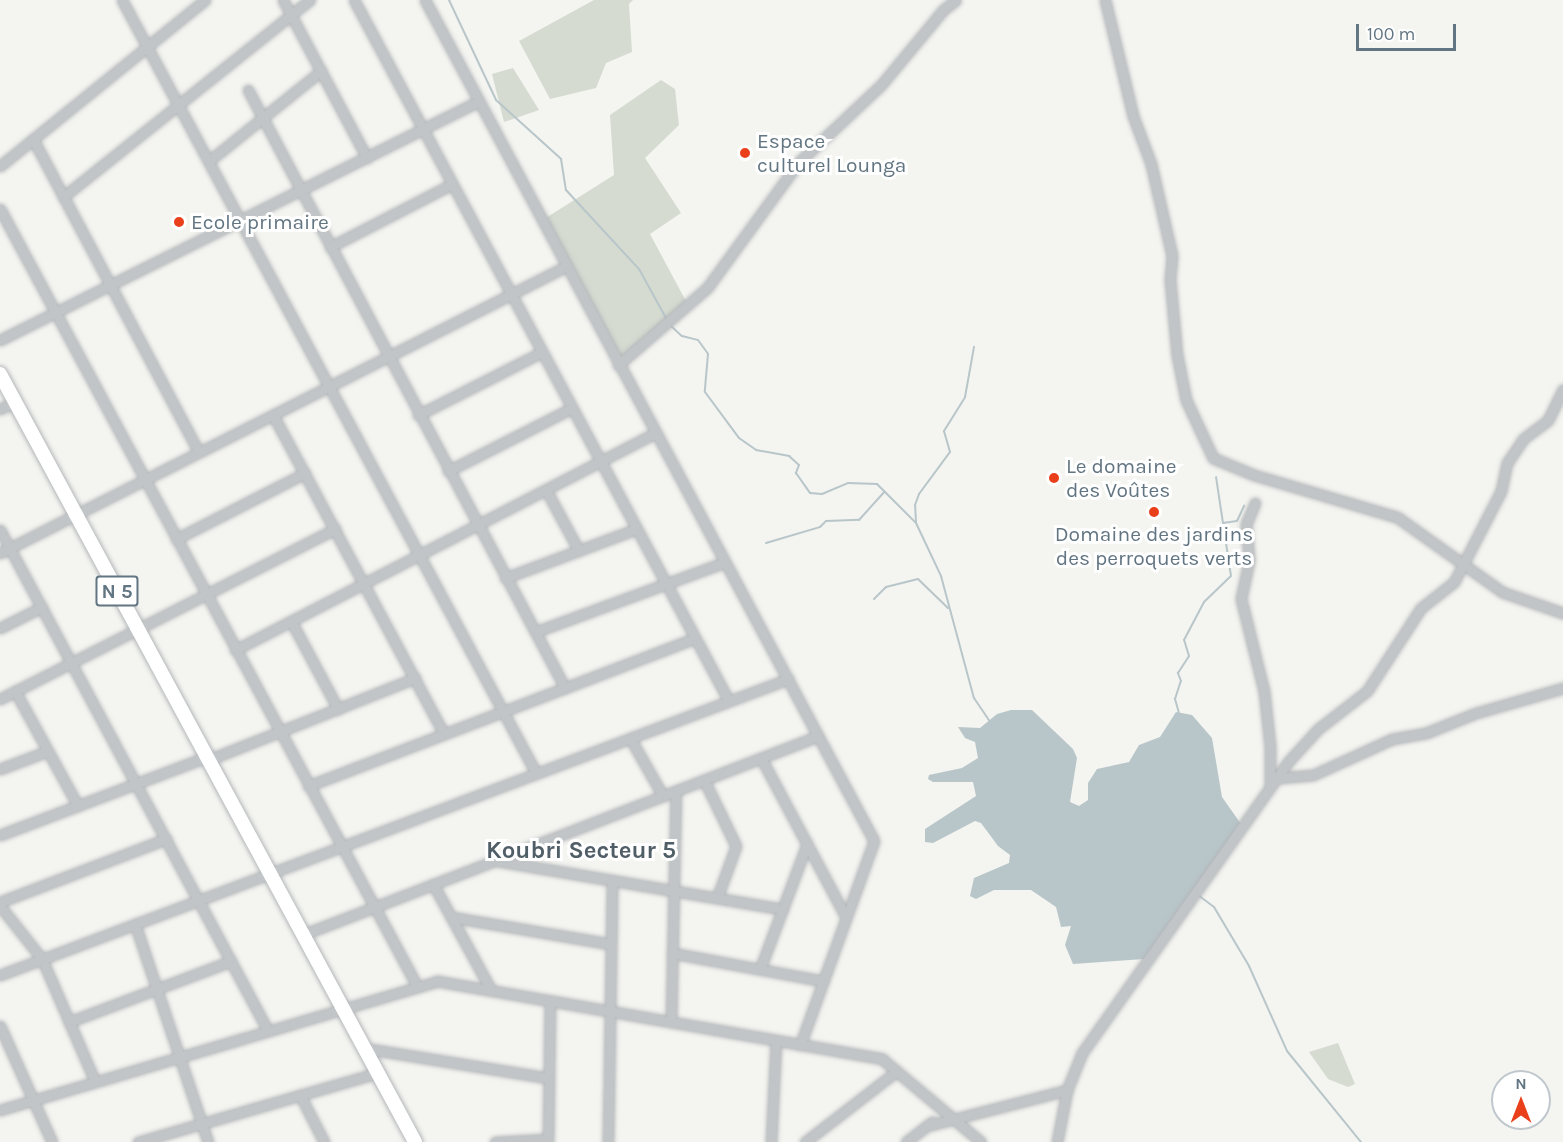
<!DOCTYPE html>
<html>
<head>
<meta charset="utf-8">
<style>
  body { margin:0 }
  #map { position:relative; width:1563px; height:1142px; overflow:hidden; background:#f4f4f0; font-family:Karla,sans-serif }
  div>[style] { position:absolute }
  .green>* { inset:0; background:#d5dbd1 }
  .water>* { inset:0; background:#b8c6ca }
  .stream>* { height:2px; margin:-1px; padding:0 1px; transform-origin:1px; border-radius:1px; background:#b8c6ca }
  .roads { filter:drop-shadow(0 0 2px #b4b7ba) drop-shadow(0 0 2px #b4b7ba) }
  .minor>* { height:9px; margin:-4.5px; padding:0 4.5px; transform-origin:4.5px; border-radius:4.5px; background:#c1c5c8 }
  .highway>* { height:14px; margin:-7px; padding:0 7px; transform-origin:7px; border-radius:7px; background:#fff }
  .dots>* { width:16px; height:16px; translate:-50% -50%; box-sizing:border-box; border:3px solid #fff; border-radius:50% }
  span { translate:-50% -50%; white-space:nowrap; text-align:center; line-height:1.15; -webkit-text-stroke:6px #fff; paint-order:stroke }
  .shield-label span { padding:2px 4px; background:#fff; border:2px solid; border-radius:4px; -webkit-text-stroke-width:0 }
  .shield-label { font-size:20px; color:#627582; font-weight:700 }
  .poi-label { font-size:21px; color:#627582 }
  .left { translate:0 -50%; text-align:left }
  .quarter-label { font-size:24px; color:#505e67; font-weight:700 }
  .north { position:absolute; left:1491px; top:1070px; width:60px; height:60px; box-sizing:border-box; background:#fff; border:2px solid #c0c8cd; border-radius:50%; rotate:0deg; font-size:16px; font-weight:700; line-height:24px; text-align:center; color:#627582 }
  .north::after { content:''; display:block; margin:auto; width:21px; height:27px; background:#e9401b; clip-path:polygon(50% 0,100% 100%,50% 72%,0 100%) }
  .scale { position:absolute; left:1356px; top:24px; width:100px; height:27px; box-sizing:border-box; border:3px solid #627582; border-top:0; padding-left:8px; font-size:18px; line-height:21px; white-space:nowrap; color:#627582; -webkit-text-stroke:4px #fff; paint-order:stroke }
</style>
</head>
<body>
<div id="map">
  <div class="green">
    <div style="clip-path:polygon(594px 0,633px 0,629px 4px,632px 52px,606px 63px,596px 88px,550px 99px,519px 41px)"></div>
    <div style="clip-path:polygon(513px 68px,539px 110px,504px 122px,492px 74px)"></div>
    <div style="clip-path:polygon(661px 80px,675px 89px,679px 125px,645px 158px,681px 213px,650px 234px,687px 303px,618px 365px,541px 221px,614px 175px,610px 115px)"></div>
    <div style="clip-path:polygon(1338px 1043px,1355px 1084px,1348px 1087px,1328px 1079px,1309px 1052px)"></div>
  </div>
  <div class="water">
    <div style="clip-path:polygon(1011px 710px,1032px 710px,1073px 749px,1077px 758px,1070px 802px,1079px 806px,1088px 800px,1088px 783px,1097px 769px,1129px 762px,1139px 745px,1160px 737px,1176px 712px,1192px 715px,1212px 738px,1222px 797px,1241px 824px,1144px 959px,1073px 964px,1065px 945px,1071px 926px,1061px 927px,1056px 907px,1031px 890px,994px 890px,976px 899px,970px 896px,974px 878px,1009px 863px,1010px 855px,998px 846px,981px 823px,975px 821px,933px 843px,925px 842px,925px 829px,976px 796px,973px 782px,933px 782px,928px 779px,929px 775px,962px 768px,978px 758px,975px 742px,965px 738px,958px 727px,980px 728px,997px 714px)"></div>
  </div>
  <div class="stream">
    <div style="left:449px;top:0;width:110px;rotate:64.8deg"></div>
    <div style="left:496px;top:100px;width:88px;rotate:42.2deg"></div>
    <div style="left:561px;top:159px;width:31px;rotate:81deg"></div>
    <div style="left:566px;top:190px;width:108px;rotate:47.3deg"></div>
    <div style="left:639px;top:269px;width:58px;rotate:61.2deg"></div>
    <div style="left:670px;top:325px;width:16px;rotate:43deg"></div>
    <div style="left:682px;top:336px;width:16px;rotate:14deg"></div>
    <div style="left:698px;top:340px;width:17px;rotate:54deg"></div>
    <div style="left:708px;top:354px;width:38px;rotate:95deg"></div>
    <div style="left:705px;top:392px;width:57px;rotate:53.5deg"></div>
    <div style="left:739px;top:438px;width:21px;rotate:35deg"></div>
    <div style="left:756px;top:450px;width:34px;rotate:10deg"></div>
    <div style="left:789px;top:456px;width:13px;rotate:42deg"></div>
    <div style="left:799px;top:465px;width:9px;rotate:111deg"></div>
    <div style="left:796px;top:473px;width:24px;rotate:55deg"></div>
    <div style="left:810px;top:493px;width:12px;rotate:5deg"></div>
    <div style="left:822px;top:494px;width:28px;rotate:-23deg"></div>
    <div style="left:848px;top:483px;width:29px;rotate:2deg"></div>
    <div style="left:877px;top:484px;width:55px;rotate:45deg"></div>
    <div style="left:916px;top:523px;width:59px;rotate:64.7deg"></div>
    <div style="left:941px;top:576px;width:126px;rotate:74.9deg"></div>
    <div style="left:974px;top:698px;width:29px;rotate:56deg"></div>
    <div style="left:916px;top:522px;width:17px;rotate:-93deg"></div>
    <div style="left:915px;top:505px;width:12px;rotate:-70deg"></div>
    <div style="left:919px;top:494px;width:52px;rotate:-53.6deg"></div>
    <div style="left:950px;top:452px;width:22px;rotate:-106deg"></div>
    <div style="left:944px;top:431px;width:40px;rotate:-58deg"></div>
    <div style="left:965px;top:397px;width:51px;rotate:-79.8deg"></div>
    <div style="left:1223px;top:523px;width:14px;rotate:-8deg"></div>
    <div style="left:1237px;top:521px;width:17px;rotate:-65deg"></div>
    <div style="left:766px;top:543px;width:56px;rotate:-16.5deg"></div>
    <div style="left:820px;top:527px;width:8px;rotate:-45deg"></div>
    <div style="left:826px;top:521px;width:33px;rotate:-2deg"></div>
    <div style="left:859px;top:520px;width:38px;rotate:-48deg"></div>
    <div style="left:874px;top:599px;width:17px;rotate:-45deg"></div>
    <div style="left:886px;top:587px;width:33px;rotate:-14deg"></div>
    <div style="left:918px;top:579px;width:42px;rotate:44deg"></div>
    <div style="left:1179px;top:713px;width:15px;rotate:-106deg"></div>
    <div style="left:1175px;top:699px;width:19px;rotate:-72deg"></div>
    <div style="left:1181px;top:681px;width:9px;rotate:-111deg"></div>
    <div style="left:1178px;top:673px;width:20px;rotate:-57deg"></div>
    <div style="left:1189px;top:656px;width:17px;rotate:-107deg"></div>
    <div style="left:1184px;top:640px;width:43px;rotate:-62.2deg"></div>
    <div style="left:1204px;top:602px;width:37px;rotate:-44deg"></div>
    <div style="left:1231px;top:576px;width:100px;rotate:-98.6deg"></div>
    <div style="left:1198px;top:895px;width:20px;rotate:37deg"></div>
    <div style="left:1214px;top:907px;width:69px;rotate:59.3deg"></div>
    <div style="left:1249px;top:966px;width:93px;rotate:65.9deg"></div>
    <div style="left:1287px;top:1051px;width:117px;rotate:50.9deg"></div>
  </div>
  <div class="roads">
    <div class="minor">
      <div style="left:122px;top:0;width:877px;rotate:61.83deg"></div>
      <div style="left:283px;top:0;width:179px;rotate:62deg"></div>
      <div style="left:354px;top:0;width:795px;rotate:61.86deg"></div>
      <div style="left:425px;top:0;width:953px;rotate:61.9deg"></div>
      <div style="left:874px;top:841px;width:217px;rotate:109.9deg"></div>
      <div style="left:1105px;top:0;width:119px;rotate:76.4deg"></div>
      <div style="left:1133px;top:116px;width:51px;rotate:69.4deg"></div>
      <div style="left:1151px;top:164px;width:94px;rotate:77.1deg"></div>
      <div style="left:1172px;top:256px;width:24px;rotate:95deg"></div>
      <div style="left:1170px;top:280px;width:75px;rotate:84.7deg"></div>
      <div style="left:1177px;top:355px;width:46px;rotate:78.7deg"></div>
      <div style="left:1186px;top:400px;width:64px;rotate:65deg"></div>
      <div style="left:1213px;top:458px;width:44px;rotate:22.5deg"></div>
      <div style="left:1254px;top:475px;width:149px;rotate:16.4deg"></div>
      <div style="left:1397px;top:517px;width:129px;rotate:35.5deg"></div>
      <div style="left:1502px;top:592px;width:65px;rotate:19deg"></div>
      <div style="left:248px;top:90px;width:677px;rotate:62.07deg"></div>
      <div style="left:33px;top:139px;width:354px;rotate:62.1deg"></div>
      <div style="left:209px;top:161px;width:144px;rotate:-38.8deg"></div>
      <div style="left:0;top:166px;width:264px;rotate:-39deg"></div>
      <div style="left:63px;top:197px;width:316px;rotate:-38.6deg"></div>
      <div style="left:0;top:209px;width:882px;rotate:61.78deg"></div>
      <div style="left:330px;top:247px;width:137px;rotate:-27.3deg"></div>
      <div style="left:0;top:340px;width:535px;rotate:-26.52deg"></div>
      <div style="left:618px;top:365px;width:118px;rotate:-40.9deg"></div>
      <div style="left:707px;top:288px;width:156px;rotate:-53.9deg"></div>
      <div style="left:799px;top:162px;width:112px;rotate:-43.2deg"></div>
      <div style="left:881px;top:85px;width:97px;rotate:-50.4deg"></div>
      <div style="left:943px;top:10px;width:16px;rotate:-38deg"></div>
      <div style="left:0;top:409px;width:17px;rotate:-25deg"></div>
      <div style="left:273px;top:415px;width:362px;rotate:61.8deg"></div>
      <div style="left:418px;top:415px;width:139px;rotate:-26.9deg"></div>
      <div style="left:448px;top:471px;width:139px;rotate:-26.9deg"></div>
      <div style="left:546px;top:490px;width:69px;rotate:61.6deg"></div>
      <div style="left:1255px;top:503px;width:23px;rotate:113deg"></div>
      <div style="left:1246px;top:524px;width:37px;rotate:85deg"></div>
      <div style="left:1249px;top:561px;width:39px;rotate:102deg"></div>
      <div style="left:1241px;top:599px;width:95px;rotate:76deg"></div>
      <div style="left:1264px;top:691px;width:55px;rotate:83.8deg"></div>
      <div style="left:1270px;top:746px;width:41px;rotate:90deg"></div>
      <div style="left:0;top:530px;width:566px;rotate:61.85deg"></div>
      <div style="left:176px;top:539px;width:145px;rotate:-27.1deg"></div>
      <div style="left:0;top:553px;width:633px;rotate:-26.85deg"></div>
      <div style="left:505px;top:578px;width:140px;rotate:-20.5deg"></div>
      <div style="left:291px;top:621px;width:100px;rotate:61.9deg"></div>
      <div style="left:0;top:628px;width:47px;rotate:-26.6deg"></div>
      <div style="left:535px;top:632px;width:202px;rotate:-20.2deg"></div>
      <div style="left:235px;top:650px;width:474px;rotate:-27.3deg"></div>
      <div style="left:15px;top:691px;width:131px;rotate:61.3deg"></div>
      <div style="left:0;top:699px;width:376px;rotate:-26.9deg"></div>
      <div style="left:630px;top:738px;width:67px;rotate:60.4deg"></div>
      <div style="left:761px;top:758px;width:180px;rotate:61.9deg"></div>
      <div style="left:208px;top:760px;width:223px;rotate:-21.6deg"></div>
      <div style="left:0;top:769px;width:51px;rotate:-20.6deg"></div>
      <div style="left:1278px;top:778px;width:35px;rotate:-5deg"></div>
      <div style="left:1313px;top:775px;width:87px;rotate:-24.5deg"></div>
      <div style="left:1392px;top:739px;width:35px;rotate:-10deg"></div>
      <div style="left:1426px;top:733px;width:54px;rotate:-21.8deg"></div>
      <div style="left:1476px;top:713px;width:91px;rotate:-16deg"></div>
      <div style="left:704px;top:780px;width:73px;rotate:64.1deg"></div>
      <div style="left:736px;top:846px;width:55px;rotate:110.1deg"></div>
      <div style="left:308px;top:786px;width:414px;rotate:-20.9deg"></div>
      <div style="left:0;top:835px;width:220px;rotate:-20.7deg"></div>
      <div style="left:498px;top:861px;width:289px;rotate:9.6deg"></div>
      <div style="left:433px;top:884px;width:121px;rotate:61.3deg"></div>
      <div style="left:0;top:902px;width:178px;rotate:-20.8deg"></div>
      <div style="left:0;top:906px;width:68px;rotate:51.6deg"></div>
      <div style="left:42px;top:959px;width:131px;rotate:66.6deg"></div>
      <div style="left:451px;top:917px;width:162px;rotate:9.6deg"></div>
      <div style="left:135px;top:924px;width:230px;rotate:71.5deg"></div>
      <div style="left:302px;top:935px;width:553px;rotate:-21.09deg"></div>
      <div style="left:672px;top:953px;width:154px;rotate:10.5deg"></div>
      <div style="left:760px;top:969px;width:134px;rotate:-69.4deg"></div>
      <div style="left:0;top:975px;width:842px;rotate:-20.59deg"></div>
      <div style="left:69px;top:1022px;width:173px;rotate:-20.6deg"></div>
      <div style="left:671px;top:1022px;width:231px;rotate:-88.8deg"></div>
      <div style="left:0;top:1026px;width:127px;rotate:65.9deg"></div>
      <div style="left:363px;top:1048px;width:188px;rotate:9.2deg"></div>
      <div style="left:300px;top:1095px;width:53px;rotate:62.9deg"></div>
      <div style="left:0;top:1110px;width:456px;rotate:-16.4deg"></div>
      <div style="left:437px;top:981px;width:452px;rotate:9.9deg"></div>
      <div style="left:882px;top:1059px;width:129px;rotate:40deg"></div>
      <div style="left:927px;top:1126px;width:145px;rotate:-14.4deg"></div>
      <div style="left:1067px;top:1090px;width:40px;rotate:-68deg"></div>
      <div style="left:1082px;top:1053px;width:355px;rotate:-54.7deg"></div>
      <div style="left:1287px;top:763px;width:46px;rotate:-47.6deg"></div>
      <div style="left:1318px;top:729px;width:62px;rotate:-37.8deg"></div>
      <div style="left:1367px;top:691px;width:99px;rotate:-57deg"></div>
      <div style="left:1421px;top:608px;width:42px;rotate:-38.2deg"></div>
      <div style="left:1454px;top:582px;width:102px;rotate:-62.7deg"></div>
      <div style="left:1501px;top:491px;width:29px;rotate:-78deg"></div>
      <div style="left:1507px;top:463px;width:29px;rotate:-56deg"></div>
      <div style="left:1523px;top:439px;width:31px;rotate:-37deg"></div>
      <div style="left:1548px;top:420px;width:34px;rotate:-64deg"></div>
      <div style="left:138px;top:1142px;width:249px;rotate:-16.1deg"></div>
      <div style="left:495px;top:1142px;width:53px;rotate:-3.2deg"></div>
      <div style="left:548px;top:1142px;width:141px;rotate:-89.2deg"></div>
      <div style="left:608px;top:1142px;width:262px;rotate:-89.1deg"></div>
      <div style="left:771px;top:1142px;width:101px;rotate:-87.2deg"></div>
      <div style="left:805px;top:1142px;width:116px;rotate:-37.7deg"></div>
      <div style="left:906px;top:1142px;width:33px;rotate:-38deg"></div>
      <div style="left:1057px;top:1142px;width:53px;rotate:-79.1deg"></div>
    </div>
    <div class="highway">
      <div style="left:0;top:374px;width:873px;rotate:61.61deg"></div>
    </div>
  </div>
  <div class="dots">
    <div style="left:745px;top:153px;background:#e9401b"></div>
    <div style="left:179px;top:222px;background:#e9401b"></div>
    <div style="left:1054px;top:478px;background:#e9401b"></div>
    <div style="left:1154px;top:512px;background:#e9401b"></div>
  </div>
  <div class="shield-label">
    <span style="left:117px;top:591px">N 5</span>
  </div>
  <div class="poi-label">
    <span class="left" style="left:757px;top:153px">Espace<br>culturel Lounga</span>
    <span class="left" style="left:191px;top:222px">Ecole primaire</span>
    <span class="left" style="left:1066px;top:478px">Le domaine<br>des Voûtes</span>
    <span style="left:1154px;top:546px">Domaine des jardins<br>des perroquets verts</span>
  </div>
  <div class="quarter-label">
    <span style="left:581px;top:851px">Koubri Secteur 5</span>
  </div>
  <div class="north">N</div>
  <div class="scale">100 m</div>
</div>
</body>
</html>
